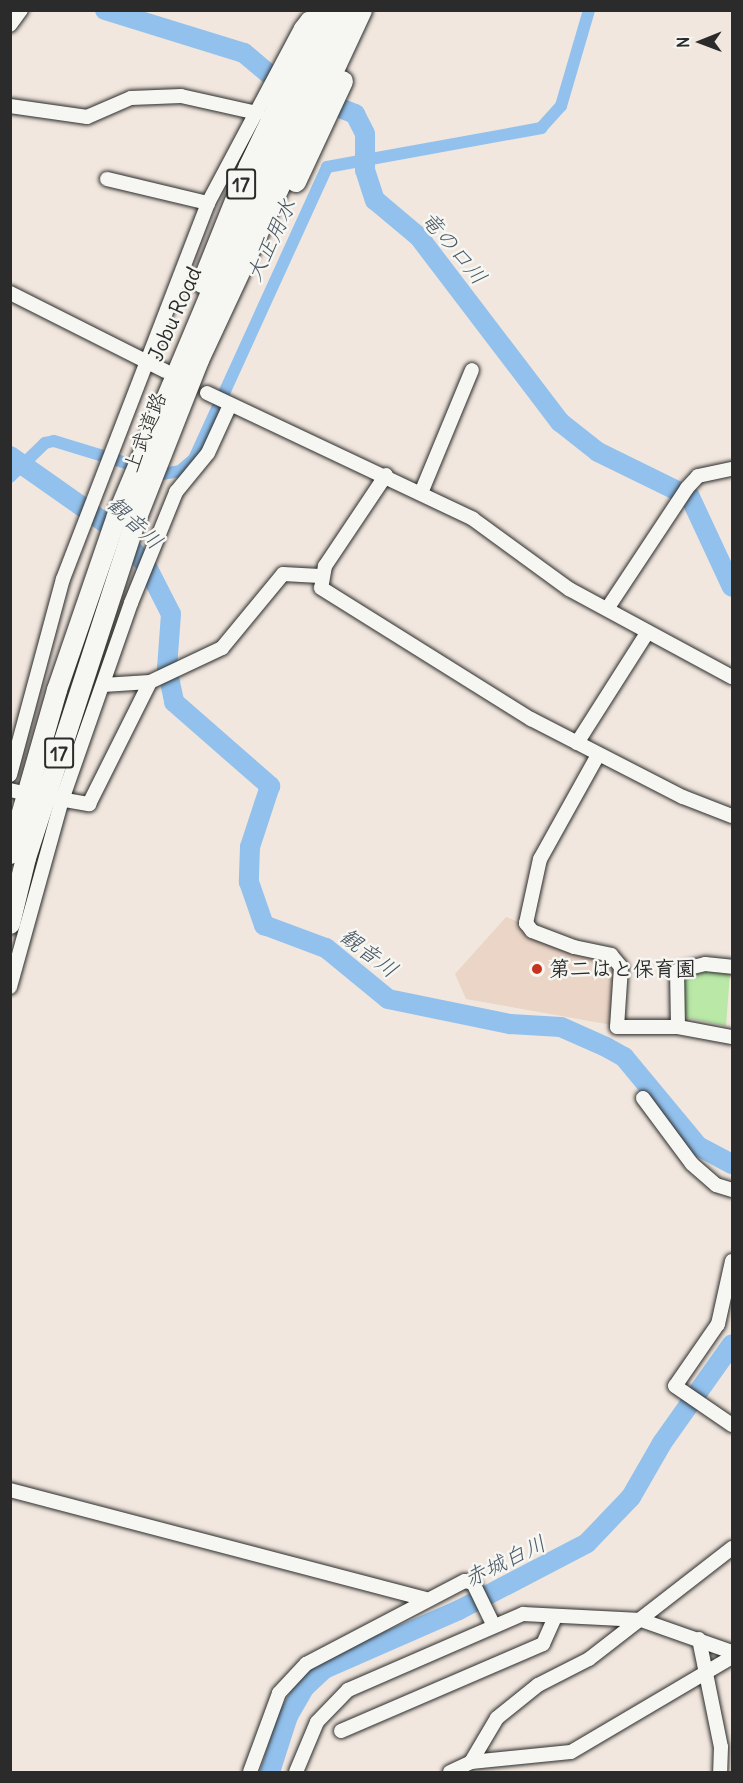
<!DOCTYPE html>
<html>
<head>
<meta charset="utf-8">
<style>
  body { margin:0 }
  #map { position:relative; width:743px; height:1783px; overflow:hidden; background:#f1e7de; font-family:Delius,"Klee One",sans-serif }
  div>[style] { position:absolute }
  .built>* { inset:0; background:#ead5c6 }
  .green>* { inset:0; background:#b9e8a7 }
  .canal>* { height:12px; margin:-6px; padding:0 6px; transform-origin:6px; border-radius:6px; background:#92c1ed }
  .river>* { height:20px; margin:-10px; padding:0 10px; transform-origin:10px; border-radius:10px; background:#92c1ed }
  .roads { filter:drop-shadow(0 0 2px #2b2b2b) drop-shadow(0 0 2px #2b2b2b) }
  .minor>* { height:14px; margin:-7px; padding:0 7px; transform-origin:7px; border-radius:7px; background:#f6f6f2 }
  .highway>* { height:20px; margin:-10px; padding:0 10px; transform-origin:10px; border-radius:10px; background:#f6f6f2 }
  .dots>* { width:16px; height:16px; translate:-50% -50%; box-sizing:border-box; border:3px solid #f6f6f2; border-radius:50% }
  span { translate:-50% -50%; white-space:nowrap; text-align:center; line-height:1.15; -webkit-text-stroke:5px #f6f6f2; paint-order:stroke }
  .shield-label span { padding:2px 4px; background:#f6f6f2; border:2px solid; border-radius:4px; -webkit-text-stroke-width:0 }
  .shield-label { font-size:20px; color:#2b2b2b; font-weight:700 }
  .street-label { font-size:21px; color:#2b2b2b }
  .poi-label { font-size:21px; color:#2b2b2b; font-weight:700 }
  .left { translate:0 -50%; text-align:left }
  .water-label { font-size:22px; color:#4a5865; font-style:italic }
  .frame { position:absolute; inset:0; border:12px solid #2b2b2b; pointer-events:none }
  .north { position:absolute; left:671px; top:12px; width:60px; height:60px; -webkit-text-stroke:4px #f6f6f2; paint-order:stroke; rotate:269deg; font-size:16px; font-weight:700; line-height:24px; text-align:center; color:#2b2b2b }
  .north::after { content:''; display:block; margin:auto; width:21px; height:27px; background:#2b2b2b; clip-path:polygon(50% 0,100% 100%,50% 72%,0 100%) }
</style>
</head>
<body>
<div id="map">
  <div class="built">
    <div style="clip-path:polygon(506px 917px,611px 959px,616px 965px,612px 1025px,466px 999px,455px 974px)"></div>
  </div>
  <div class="green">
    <div style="clip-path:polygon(705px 970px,730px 973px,726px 1026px,683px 1017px,682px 976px)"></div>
  </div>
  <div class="canal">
    <div style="left:10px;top:477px;width:49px;rotate:-44.2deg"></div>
    <div style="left:45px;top:443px;width:9px;rotate:-13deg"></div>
    <div style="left:54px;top:441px;width:113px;rotate:17deg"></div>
    <div style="left:162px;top:474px;width:18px;rotate:-9deg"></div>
    <div style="left:180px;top:471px;width:18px;rotate:-41deg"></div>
    <div style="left:194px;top:459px;width:321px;rotate:-65.5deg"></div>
    <div style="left:327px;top:167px;width:218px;rotate:-10.3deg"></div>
    <div style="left:541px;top:128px;width:30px;rotate:-48deg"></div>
    <div style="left:561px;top:106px;width:100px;rotate:-73.7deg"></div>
  </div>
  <div class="river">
    <div style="left:105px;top:10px;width:145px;rotate:17.2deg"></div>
    <div style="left:244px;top:53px;width:59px;rotate:40.2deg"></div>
    <div style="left:317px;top:99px;width:41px;rotate:21.5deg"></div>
    <div style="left:355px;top:114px;width:22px;rotate:63deg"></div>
    <div style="left:365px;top:134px;width:36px;rotate:90deg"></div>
    <div style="left:365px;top:170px;width:32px;rotate:72deg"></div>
    <div style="left:375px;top:200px;width:57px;rotate:40.1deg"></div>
    <div style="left:419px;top:237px;width:233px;rotate:52.7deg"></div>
    <div style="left:560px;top:422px;width:48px;rotate:38.3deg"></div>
    <div style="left:598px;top:452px;width:102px;rotate:26.1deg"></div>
    <div style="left:690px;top:497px;width:99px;rotate:65deg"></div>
    <div style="left:10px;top:456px;width:120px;rotate:35.1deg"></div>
    <div style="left:108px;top:525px;width:53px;rotate:45.8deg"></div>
    <div style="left:145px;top:563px;width:57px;rotate:63deg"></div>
    <div style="left:171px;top:614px;width:54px;rotate:94.2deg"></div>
    <div style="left:167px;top:668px;width:35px;rotate:78deg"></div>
    <div style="left:174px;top:702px;width:128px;rotate:41.2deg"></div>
    <div style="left:270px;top:786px;width:64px;rotate:108.2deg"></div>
    <div style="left:250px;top:847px;width:35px;rotate:92deg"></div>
    <div style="left:249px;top:882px;width:46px;rotate:70.8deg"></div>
    <div style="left:264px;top:925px;width:66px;rotate:20.4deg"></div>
    <div style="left:326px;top:948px;width:80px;rotate:39.4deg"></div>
    <div style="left:388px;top:999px;width:125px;rotate:11.6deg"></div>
    <div style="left:510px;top:1024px;width:51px;rotate:3.4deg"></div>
    <div style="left:561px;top:1027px;width:49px;rotate:24deg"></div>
    <div style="left:606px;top:1047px;width:21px;rotate:29deg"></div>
    <div style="left:624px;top:1057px;width:116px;rotate:50.3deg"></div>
    <div style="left:698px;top:1146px;width:38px;rotate:28deg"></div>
    <div style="left:270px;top:1772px;width:59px;rotate:-72.2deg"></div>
    <div style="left:288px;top:1716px;width:34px;rotate:-60deg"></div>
    <div style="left:305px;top:1687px;width:26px;rotate:-43deg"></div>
    <div style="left:324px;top:1669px;width:147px;rotate:-23.6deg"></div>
    <div style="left:459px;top:1610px;width:144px;rotate:-27.6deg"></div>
    <div style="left:587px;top:1543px;width:64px;rotate:-46.3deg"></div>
    <div style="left:631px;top:1497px;width:62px;rotate:-60.1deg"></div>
    <div style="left:662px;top:1443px;width:121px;rotate:-54.7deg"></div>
  </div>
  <div class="roads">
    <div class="minor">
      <div style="left:10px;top:25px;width:19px;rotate:-54deg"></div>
      <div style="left:10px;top:106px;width:78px;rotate:8.1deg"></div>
      <div style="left:87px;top:117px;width:48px;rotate:-23.4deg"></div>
      <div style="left:131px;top:98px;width:50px;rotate:-2.3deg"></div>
      <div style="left:181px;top:96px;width:78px;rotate:12.6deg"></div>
      <div style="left:107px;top:179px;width:104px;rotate:13.4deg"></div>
      <div style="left:10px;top:293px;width:174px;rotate:26.7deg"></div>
      <div style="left:207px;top:393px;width:294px;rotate:25.3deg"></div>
      <div style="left:473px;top:519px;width:119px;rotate:36.1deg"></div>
      <div style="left:569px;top:589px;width:185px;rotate:28.4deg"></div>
      <div style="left:386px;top:475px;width:110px;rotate:123.8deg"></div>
      <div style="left:325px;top:566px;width:22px;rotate:100deg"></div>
      <div style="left:321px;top:588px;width:248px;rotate:32deg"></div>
      <div style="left:531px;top:719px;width:171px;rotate:27.2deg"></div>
      <div style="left:683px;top:797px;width:53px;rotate:21.2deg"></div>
      <div style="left:421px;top:493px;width:133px;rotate:-67.5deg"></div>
      <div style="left:607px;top:609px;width:145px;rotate:-56.5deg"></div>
      <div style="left:687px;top:488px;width:16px;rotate:-47deg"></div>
      <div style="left:698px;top:476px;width:35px;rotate:-12deg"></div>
      <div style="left:103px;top:685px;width:47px;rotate:-3.7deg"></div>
      <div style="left:150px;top:682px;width:80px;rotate:-25.3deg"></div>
      <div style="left:222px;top:648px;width:96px;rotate:-50.5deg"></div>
      <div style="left:283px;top:574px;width:37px;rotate:3deg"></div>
      <div style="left:577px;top:743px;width:130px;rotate:-57.5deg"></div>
      <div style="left:598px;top:755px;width:119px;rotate:119.1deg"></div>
      <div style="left:540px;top:859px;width:66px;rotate:102.3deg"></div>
      <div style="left:526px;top:923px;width:10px;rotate:53deg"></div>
      <div style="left:532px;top:931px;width:45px;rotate:20.9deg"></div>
      <div style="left:574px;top:947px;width:38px;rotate:12deg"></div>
      <div style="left:611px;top:955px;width:16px;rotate:50deg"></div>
      <div style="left:621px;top:967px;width:60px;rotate:93.8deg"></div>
      <div style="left:617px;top:1027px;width:61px"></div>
      <div style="left:678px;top:1027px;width:55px;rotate:10.5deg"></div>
      <div style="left:10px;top:775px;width:203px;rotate:-74.9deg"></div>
      <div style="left:63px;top:579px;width:403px;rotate:-68.9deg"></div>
      <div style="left:208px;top:203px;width:198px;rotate:-62deg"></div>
      <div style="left:301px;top:28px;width:11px;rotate:-52deg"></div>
      <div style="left:308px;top:19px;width:12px"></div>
      <div style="left:10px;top:790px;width:9px;rotate:13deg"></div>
      <div style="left:54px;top:798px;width:36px;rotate:10deg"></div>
      <div style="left:89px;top:804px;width:136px;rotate:-63.4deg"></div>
      <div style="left:10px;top:987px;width:194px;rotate:-74.5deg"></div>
      <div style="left:62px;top:800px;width:209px;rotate:-70.7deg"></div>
      <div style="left:131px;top:603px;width:120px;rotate:-67.9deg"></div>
      <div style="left:176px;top:492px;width:50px;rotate:-50.6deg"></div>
      <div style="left:208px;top:453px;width:53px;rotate:-65.4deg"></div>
      <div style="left:678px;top:1027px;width:56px;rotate:-91deg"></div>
      <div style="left:677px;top:971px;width:29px;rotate:-14deg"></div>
      <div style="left:705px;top:964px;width:27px;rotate:6deg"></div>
      <div style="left:643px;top:1098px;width:82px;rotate:53.4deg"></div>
      <div style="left:692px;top:1164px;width:32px;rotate:41deg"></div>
      <div style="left:716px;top:1185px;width:17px;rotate:17deg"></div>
      <div style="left:732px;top:1261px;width:65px;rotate:102.5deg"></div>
      <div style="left:718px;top:1324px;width:75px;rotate:124.7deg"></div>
      <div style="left:675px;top:1386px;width:69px;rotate:34.4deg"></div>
      <div style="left:10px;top:1490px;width:429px;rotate:14.7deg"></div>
      <div style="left:699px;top:1639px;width:110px;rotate:78.5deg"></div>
      <div style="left:721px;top:1747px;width:25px;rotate:92deg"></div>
      <div style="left:341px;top:1731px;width:220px;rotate:-23.3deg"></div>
      <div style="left:543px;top:1644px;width:30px;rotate:-66deg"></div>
      <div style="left:471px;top:1762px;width:100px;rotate:-5.7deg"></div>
      <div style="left:571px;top:1752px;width:187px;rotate:-30.5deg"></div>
      <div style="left:250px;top:1772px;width:84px;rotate:-69.8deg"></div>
      <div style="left:279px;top:1693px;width:40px;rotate:-47deg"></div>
      <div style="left:306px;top:1664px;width:179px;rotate:-27.6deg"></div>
      <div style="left:465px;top:1581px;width:8px;rotate:14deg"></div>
      <div style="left:473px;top:1583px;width:46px;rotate:64deg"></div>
      <div style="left:296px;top:1772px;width:54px;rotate:-67.2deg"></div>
      <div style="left:317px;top:1722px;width:45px;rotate:-45.9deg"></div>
      <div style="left:348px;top:1690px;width:191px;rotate:-23.5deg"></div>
      <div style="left:523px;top:1614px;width:118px;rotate:2.9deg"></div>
      <div style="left:641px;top:1620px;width:96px;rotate:19.4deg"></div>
      <div style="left:450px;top:1772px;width:23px;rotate:-25deg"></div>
      <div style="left:471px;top:1762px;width:51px;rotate:-59.4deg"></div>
      <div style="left:497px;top:1718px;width:53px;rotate:-38.8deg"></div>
      <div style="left:538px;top:1685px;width:57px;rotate:-27deg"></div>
      <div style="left:589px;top:1659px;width:181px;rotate:-37.8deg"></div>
    </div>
    <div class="highway">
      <div style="left:296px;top:182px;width:111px;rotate:-65deg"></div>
      <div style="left:202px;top:283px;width:126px;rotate:-68.1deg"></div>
      <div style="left:249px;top:166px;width:173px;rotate:-64.3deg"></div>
      <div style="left:10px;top:854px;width:171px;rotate:-74deg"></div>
      <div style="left:57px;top:690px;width:184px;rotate:-71deg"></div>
      <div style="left:117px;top:516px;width:264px;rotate:-67.2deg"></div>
      <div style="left:219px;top:273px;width:292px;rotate:-64.4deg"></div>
      <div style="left:10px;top:924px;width:68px;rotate:-76.4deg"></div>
      <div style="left:26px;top:858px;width:350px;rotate:-72deg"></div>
      <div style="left:134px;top:525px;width:177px;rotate:-68.5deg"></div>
      <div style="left:199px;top:360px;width:386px;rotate:-65deg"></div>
    </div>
  </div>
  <div class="dots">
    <div style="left:537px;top:969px;background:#c8321e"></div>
  </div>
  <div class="shield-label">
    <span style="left:241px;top:184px">17</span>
    <span style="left:59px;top:753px">17</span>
  </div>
  <div class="street-label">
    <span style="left:175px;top:314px;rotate:-66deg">Jobu Road</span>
    <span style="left:145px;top:432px;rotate:-69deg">上武道路</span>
  </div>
  <div class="poi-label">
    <span class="left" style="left:549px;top:969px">第二はと保育園</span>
  </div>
  <div class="water-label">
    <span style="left:271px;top:240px;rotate:-65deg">大正用水</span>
    <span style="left:454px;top:248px;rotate:50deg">竜の口川</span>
    <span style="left:135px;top:523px;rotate:43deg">観音川</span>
    <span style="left:369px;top:953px;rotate:37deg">観音川</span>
    <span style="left:505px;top:1561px;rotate:-26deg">赤城白川</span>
  </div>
  <div class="frame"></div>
  <div class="north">N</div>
</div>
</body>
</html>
